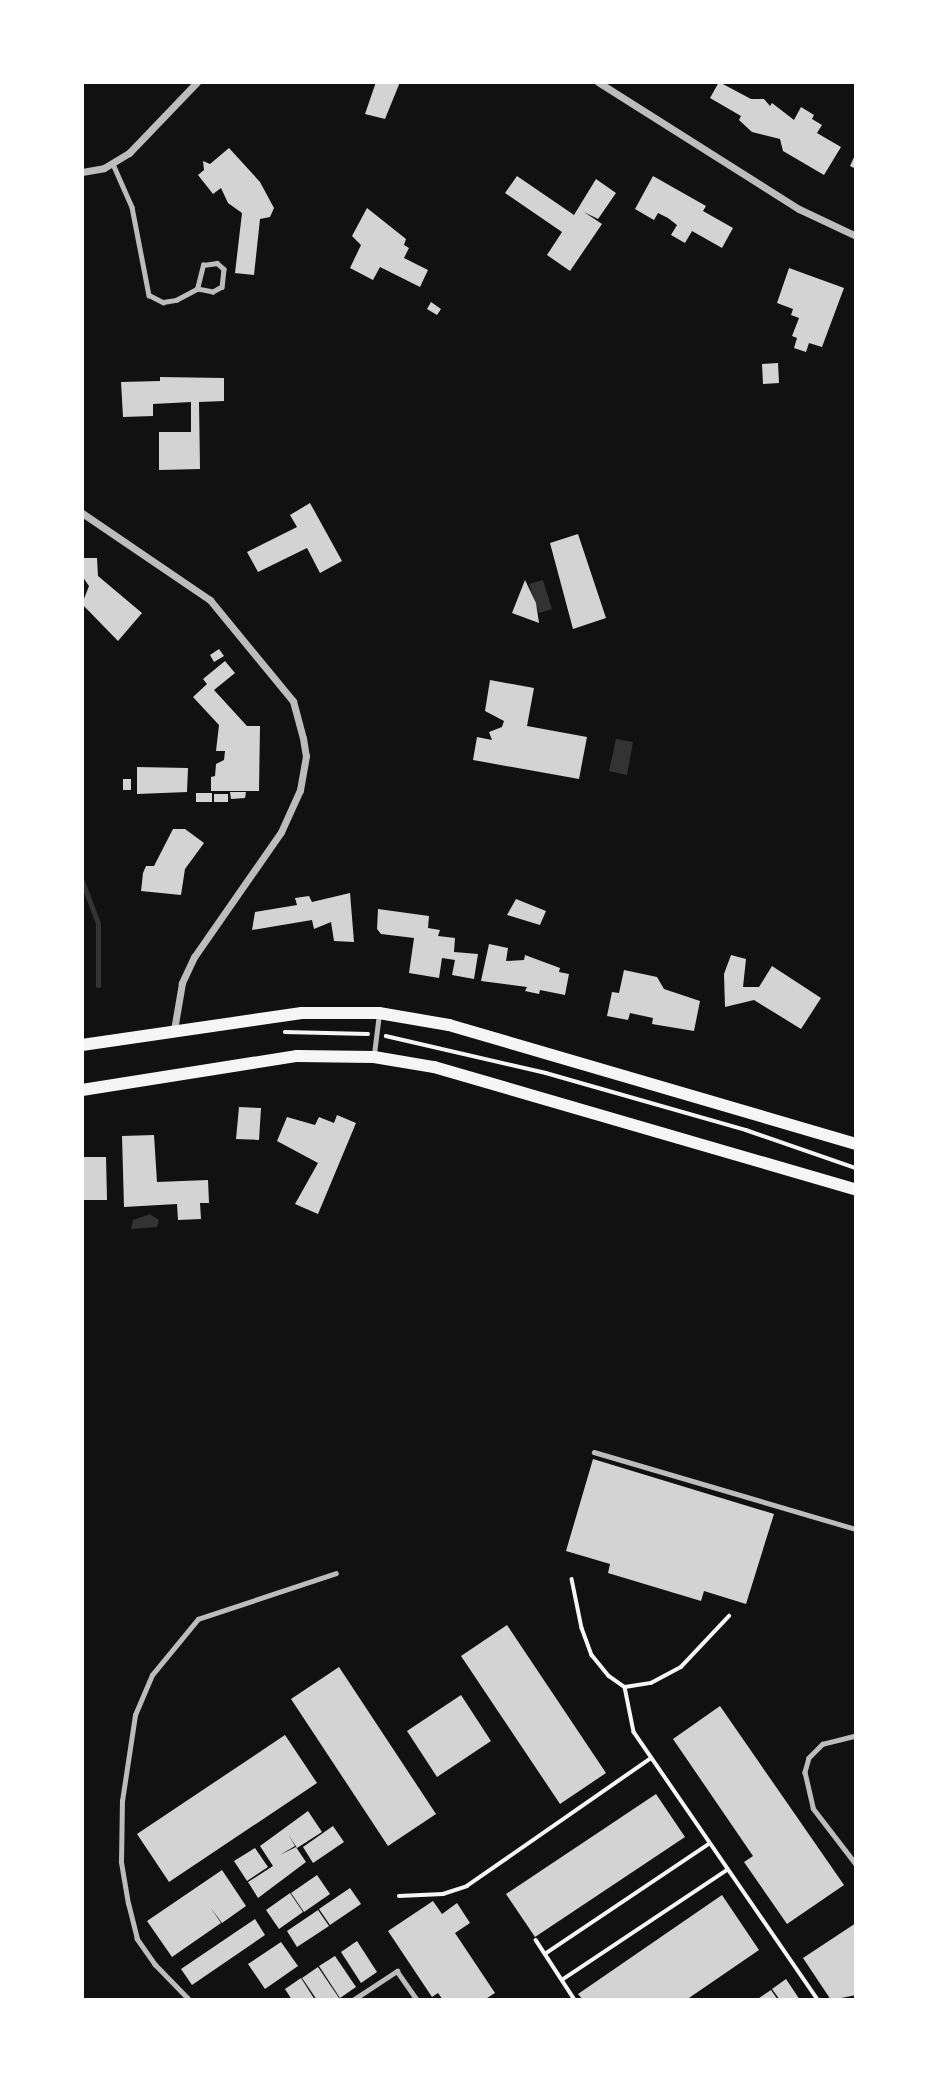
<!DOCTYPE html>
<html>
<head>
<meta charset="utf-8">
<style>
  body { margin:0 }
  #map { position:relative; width:938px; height:2082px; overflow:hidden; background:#111; font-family:Ubuntu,sans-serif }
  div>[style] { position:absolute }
  .water>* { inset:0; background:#333 }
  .stream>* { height:5px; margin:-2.5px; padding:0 2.5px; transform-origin:2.5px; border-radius:2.5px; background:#333 }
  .building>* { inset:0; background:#d3d3d3 }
  .path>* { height:3.5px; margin:-1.75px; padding:0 1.75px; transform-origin:1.75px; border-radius:1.75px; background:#f5f5f5 }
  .service>* { height:4.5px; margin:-2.25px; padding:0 2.25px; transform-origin:2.25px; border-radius:2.25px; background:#bcbcbc }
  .minor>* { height:7px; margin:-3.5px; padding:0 3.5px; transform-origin:3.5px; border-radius:3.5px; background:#bcbcbc }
  .secondary>* { height:12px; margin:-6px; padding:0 6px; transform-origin:6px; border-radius:6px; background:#f5f5f5 }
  span { translate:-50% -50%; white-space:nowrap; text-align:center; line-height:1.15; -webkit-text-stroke:6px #fff; paint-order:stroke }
  .frame { position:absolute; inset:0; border:84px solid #fff; pointer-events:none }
</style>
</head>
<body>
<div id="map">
  <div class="water">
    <div style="clip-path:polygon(543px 580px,552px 609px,539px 613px,529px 584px)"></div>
    <div style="clip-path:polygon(616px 739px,633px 742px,627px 775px,609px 771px)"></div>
    <div style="clip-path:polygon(150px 1214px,159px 1220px,157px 1227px,131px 1229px,133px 1220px)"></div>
  </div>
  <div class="stream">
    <div style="left:82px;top:881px;width:45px;rotate:69.1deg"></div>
    <div style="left:98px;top:923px;width:62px;rotate:90deg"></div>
  </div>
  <div class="building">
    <div style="clip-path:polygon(376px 82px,400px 82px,385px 119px,365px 114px)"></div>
    <div style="clip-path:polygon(719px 82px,751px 99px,764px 99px,770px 106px,772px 103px,794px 120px,801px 107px,814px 115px,812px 119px,822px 125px,817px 133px,841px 147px,824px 175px,783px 151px,780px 139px,752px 132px,739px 120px,741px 116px,710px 98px)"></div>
    <div style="clip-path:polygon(229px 148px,260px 182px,274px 208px,270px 217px,260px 219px,254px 275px,235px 273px,242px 213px,228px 203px,221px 188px,213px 194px,198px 175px,204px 170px,203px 161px,210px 164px)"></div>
    <div style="clip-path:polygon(856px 153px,856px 169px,850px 166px)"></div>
    <div style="clip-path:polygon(517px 176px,574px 215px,596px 179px,616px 193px,598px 219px,584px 212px,602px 224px,570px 271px,547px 255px,562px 232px,505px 193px)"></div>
    <div style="clip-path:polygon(653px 176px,706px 206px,703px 211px,733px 228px,722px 248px,692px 231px,685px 243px,671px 235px,677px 225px,668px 218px,658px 213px,654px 220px,635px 209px)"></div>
    <div style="clip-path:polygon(367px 208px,406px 239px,404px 245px,409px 248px,404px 258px,428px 270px,420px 287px,380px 267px,373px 280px,350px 268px,361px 245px,352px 236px)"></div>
    <div style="clip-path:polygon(789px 268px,844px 288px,822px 347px,809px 343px,806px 352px,794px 348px,797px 338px,792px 336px,799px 318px,791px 315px,793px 309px,777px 303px)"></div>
    <div style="clip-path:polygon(431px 302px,441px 309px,437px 315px,427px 309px)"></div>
    <div style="clip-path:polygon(778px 363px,779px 383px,763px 384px,762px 364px)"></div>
    <div style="clip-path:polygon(160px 377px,224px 378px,224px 401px,199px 402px,200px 469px,159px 470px,159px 432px,191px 432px,191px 402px,153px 404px,153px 416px,123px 417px,121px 382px,160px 381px)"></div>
    <div style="clip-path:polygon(310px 503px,342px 561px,320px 573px,307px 548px,258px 572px,247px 552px,297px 527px,290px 515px)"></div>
    <div style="clip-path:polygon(578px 534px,606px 618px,573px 629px,550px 543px)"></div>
    <div style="clip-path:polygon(82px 558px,97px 558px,98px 576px,142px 613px,118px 641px,82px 604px,89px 586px,82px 576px)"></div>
    <div style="clip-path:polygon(525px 580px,536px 603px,539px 623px,512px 613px)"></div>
    <div style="clip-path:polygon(219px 649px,224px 656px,214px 662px,210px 655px)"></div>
    <div style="clip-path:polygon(225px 661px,235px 673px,214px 690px,247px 726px,260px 726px,259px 791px,211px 791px,211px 777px,215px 776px,216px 764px,224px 760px,225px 751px,216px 751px,219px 725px,193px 697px,207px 684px,203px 679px)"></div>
    <div style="clip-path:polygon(490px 680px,534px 688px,527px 726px,587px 737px,579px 779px,473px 760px,477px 737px,492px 740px,489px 732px,502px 727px,504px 721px,485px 711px)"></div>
    <div style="clip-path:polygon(137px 767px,188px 768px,187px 792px,137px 794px)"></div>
    <div style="clip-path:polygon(123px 779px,131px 779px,131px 790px,123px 790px)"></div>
    <div style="clip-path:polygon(230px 792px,246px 792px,245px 798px,231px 799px)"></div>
    <div style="clip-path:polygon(196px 793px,212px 793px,212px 802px,196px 802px)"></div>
    <div style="clip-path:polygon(214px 794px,228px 794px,228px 802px,214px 802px)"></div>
    <div style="clip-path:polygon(173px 829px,185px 829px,204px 843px,185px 869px,181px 895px,141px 891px,143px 873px,146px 866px,154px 866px)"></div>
    <div style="clip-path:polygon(350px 893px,354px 942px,334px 941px,331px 922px,314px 929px,312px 920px,252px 930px,255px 912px,297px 905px,295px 898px,309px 896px,312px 902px)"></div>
    <div style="clip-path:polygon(516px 899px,546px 911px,540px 925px,507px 915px)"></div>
    <div style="clip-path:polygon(378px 909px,429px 916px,428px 928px,440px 930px,438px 936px,455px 938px,454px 952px,478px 954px,474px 979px,452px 975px,455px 960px,442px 958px,439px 978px,409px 973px,414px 938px,381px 934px,377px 929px)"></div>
    <div style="clip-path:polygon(489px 944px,508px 948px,506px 961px,524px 960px,525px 955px,560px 968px,559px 972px,569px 974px,565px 995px,540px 990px,539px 994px,525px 991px,527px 987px,481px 981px)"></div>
    <div style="clip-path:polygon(731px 955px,746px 959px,743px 987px,759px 987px,772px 966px,821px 998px,801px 1029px,754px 1000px,725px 1007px,724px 974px)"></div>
    <div style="clip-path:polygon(624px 970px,657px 977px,664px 989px,700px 1001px,694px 1031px,652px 1024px,653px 1018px,630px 1013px,628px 1020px,607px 1016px,612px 992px,619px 993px)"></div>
    <div style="clip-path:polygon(239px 1107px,261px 1108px,259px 1140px,236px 1139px)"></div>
    <div style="clip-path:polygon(337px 1115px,356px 1123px,318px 1214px,295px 1204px,318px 1163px,277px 1141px,287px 1117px,315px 1125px,319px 1117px,334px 1123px)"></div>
    <div style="clip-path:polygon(154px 1135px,157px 1182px,208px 1180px,209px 1203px,200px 1203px,201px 1219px,178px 1220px,177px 1204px,124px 1207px,122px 1136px)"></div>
    <div style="clip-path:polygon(82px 1157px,106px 1157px,107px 1200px,82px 1200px)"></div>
    <div style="clip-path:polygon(593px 1459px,774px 1514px,746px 1604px,704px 1591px,701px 1601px,608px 1573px,610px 1564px,566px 1551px)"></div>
    <div style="clip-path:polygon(507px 1625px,606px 1773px,560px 1804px,461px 1656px)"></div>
    <div style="clip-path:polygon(339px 1667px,436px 1814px,388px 1846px,291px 1699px)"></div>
    <div style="clip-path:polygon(461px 1695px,491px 1741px,437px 1777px,407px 1731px)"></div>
    <div style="clip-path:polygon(720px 1706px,844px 1885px,787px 1924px,744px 1862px,753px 1856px,673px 1739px)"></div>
    <div style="clip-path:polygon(285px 1735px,317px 1783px,169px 1882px,137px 1834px)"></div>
    <div style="clip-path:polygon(656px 1794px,685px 1837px,535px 1937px,506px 1894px)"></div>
    <div style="clip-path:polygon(308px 1811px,322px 1832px,297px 1848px,288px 1834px,295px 1846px,280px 1855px,296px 1847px,306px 1862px,258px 1898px,248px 1882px,273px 1866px,260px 1846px)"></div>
    <div style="clip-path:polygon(333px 1826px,344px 1842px,313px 1863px,303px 1847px)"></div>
    <div style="clip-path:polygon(255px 1848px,268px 1867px,247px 1881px,234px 1861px)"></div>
    <div style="clip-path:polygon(222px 1870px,246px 1906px,222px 1923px,210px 1907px,221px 1923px,172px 1957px,147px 1921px)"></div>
    <div style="clip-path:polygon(317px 1875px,330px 1894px,304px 1912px,291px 1893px)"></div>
    <div style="clip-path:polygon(350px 1888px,361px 1904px,330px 1925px,319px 1909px)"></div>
    <div style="clip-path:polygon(290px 1893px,303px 1912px,279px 1929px,266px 1910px)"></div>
    <div style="clip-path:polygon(722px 1895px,759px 1950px,686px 2000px,583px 2000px,578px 1994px)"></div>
    <div style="clip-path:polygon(433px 1901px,442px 1914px,457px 1903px,470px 1923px,455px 1933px,495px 1993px,484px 2000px,443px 2000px,438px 1993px,432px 1997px,388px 1931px)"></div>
    <div style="clip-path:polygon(318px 1910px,329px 1926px,297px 1947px,287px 1931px)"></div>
    <div style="clip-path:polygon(255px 1919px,265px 1935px,192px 1985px,181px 1969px)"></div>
    <div style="clip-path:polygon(856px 1923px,856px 1995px,831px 2000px,803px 1958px)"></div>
    <div style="clip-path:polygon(357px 1941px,377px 1972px,361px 1983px,341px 1952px)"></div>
    <div style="clip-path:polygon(281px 1942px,298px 1966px,265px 1989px,248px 1964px)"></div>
    <div style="clip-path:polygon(335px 1956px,356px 1987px,340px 1998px,319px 1966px)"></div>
    <div style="clip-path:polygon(318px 1967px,339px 1998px,336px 2000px,317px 2000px,302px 1978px)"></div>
    <div style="clip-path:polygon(301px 1978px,315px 2000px,292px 2000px,285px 1989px)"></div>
    <div style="clip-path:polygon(786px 1979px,800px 2000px,780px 2000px,772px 1989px)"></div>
    <div style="clip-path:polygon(771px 1990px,778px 2000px,756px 2000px)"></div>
  </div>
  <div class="path">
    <div style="left:285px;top:1032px;width:83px;rotate:1.4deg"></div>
    <div style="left:386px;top:1036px;width:164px;rotate:13deg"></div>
    <div style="left:546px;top:1073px;width:208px;rotate:15.9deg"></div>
    <div style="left:746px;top:1130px;width:116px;rotate:19.1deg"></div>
    <div style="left:572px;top:1579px;width:50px;rotate:78.5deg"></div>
    <div style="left:582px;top:1628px;width:29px;rotate:70deg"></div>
    <div style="left:592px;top:1655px;width:27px;rotate:51deg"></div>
    <div style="left:609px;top:1676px;width:19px;rotate:35deg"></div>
    <div style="left:625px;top:1687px;width:26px;rotate:-9deg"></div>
    <div style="left:651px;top:1683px;width:34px;rotate:-28deg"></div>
    <div style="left:681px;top:1667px;width:70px;rotate:-46.7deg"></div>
    <div style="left:625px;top:1687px;width:46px;rotate:78.7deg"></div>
    <div style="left:634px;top:1732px;width:325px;rotate:55.5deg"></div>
    <div style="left:399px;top:1896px;width:44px;rotate:-2.6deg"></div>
    <div style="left:443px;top:1894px;width:25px;rotate:-18deg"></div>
    <div style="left:467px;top:1886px;width:224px;rotate:-34.8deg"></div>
    <div style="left:536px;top:1940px;width:72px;rotate:57deg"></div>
    <div style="left:545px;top:1954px;width:197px;rotate:-33.9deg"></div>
    <div style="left:562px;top:1980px;width:198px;rotate:-33.7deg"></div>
  </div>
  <div class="service">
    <div style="left:113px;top:164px;width:47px;rotate:66.2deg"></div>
    <div style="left:132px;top:207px;width:90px;rotate:79.1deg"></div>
    <div style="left:149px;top:295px;width:16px;rotate:27deg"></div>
    <div style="left:163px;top:302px;width:13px;rotate:-9deg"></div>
    <div style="left:176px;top:300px;width:24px;rotate:-28deg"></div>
    <div style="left:197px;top:289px;width:25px;rotate:-76deg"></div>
    <div style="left:203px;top:265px;width:14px;rotate:-8deg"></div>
    <div style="left:217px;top:263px;width:9px;rotate:41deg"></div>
    <div style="left:224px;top:269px;width:18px;rotate:96deg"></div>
    <div style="left:222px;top:287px;width:10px;rotate:151deg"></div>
    <div style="left:213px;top:292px;width:16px;rotate:-169deg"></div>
    <div style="left:374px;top:1054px;width:40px;rotate:-82.9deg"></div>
    <div style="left:594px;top:1452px;width:273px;rotate:16.4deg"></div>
    <div style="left:856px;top:1736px;width:34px;rotate:166deg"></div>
    <div style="left:823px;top:1744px;width:20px;rotate:135deg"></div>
    <div style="left:809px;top:1758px;width:15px;rotate:106deg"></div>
    <div style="left:805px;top:1772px;width:37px;rotate:77deg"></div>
    <div style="left:813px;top:1808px;width:71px;rotate:52.5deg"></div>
    <div style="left:189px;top:2000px;width:49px;rotate:-134.2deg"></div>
    <div style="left:155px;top:1965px;width:32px;rotate:-125deg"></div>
    <div style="left:137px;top:1939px;width:36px;rotate:-104deg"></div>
    <div style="left:128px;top:1904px;width:43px;rotate:-99.5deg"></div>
    <div style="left:121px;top:1862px;width:61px;rotate:-89.1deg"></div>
    <div style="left:122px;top:1801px;width:87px;rotate:-81.4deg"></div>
    <div style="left:135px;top:1715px;width:43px;rotate:-67deg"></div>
    <div style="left:152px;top:1675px;width:72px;rotate:-50.6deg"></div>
    <div style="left:198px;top:1619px;width:145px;rotate:-18.4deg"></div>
    <div style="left:353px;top:2000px;width:53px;rotate:-33.4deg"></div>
    <div style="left:397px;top:1971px;width:35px;rotate:55deg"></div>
  </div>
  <div class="minor">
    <div style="left:598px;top:82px;width:238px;rotate:32.3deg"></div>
    <div style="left:799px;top:209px;width:63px;rotate:25.3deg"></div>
    <div style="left:82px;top:172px;width:22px;rotate:-10deg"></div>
    <div style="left:104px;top:168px;width:29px;rotate:-31deg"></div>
    <div style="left:129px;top:153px;width:98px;rotate:-46.2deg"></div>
    <div style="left:82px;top:513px;width:155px;rotate:34.2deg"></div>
    <div style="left:210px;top:600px;width:131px;rotate:50.6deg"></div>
    <div style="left:293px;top:701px;width:38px;rotate:75deg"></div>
    <div style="left:303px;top:738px;width:18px;rotate:81deg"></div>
    <div style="left:306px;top:756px;width:35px;rotate:100deg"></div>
    <div style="left:300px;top:790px;width:46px;rotate:114.3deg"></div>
    <div style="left:281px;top:832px;width:152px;rotate:124.8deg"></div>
    <div style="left:194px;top:957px;width:29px;rotate:115deg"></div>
    <div style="left:182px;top:983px;width:48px;rotate:99.7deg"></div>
  </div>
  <div class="secondary">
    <div style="left:82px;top:1045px;width:222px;rotate:-8.3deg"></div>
    <div style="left:302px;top:1013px;width:77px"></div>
    <div style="left:379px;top:1013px;width:71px;rotate:9.7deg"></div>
    <div style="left:449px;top:1025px;width:424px;rotate:16.3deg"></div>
    <div style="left:82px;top:1090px;width:218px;rotate:-9deg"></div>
    <div style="left:297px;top:1056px;width:77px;rotate:0.7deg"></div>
    <div style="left:374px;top:1057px;width:61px;rotate:9.5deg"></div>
    <div style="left:434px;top:1067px;width:440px;rotate:16.2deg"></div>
  </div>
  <div class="frame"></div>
</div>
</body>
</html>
